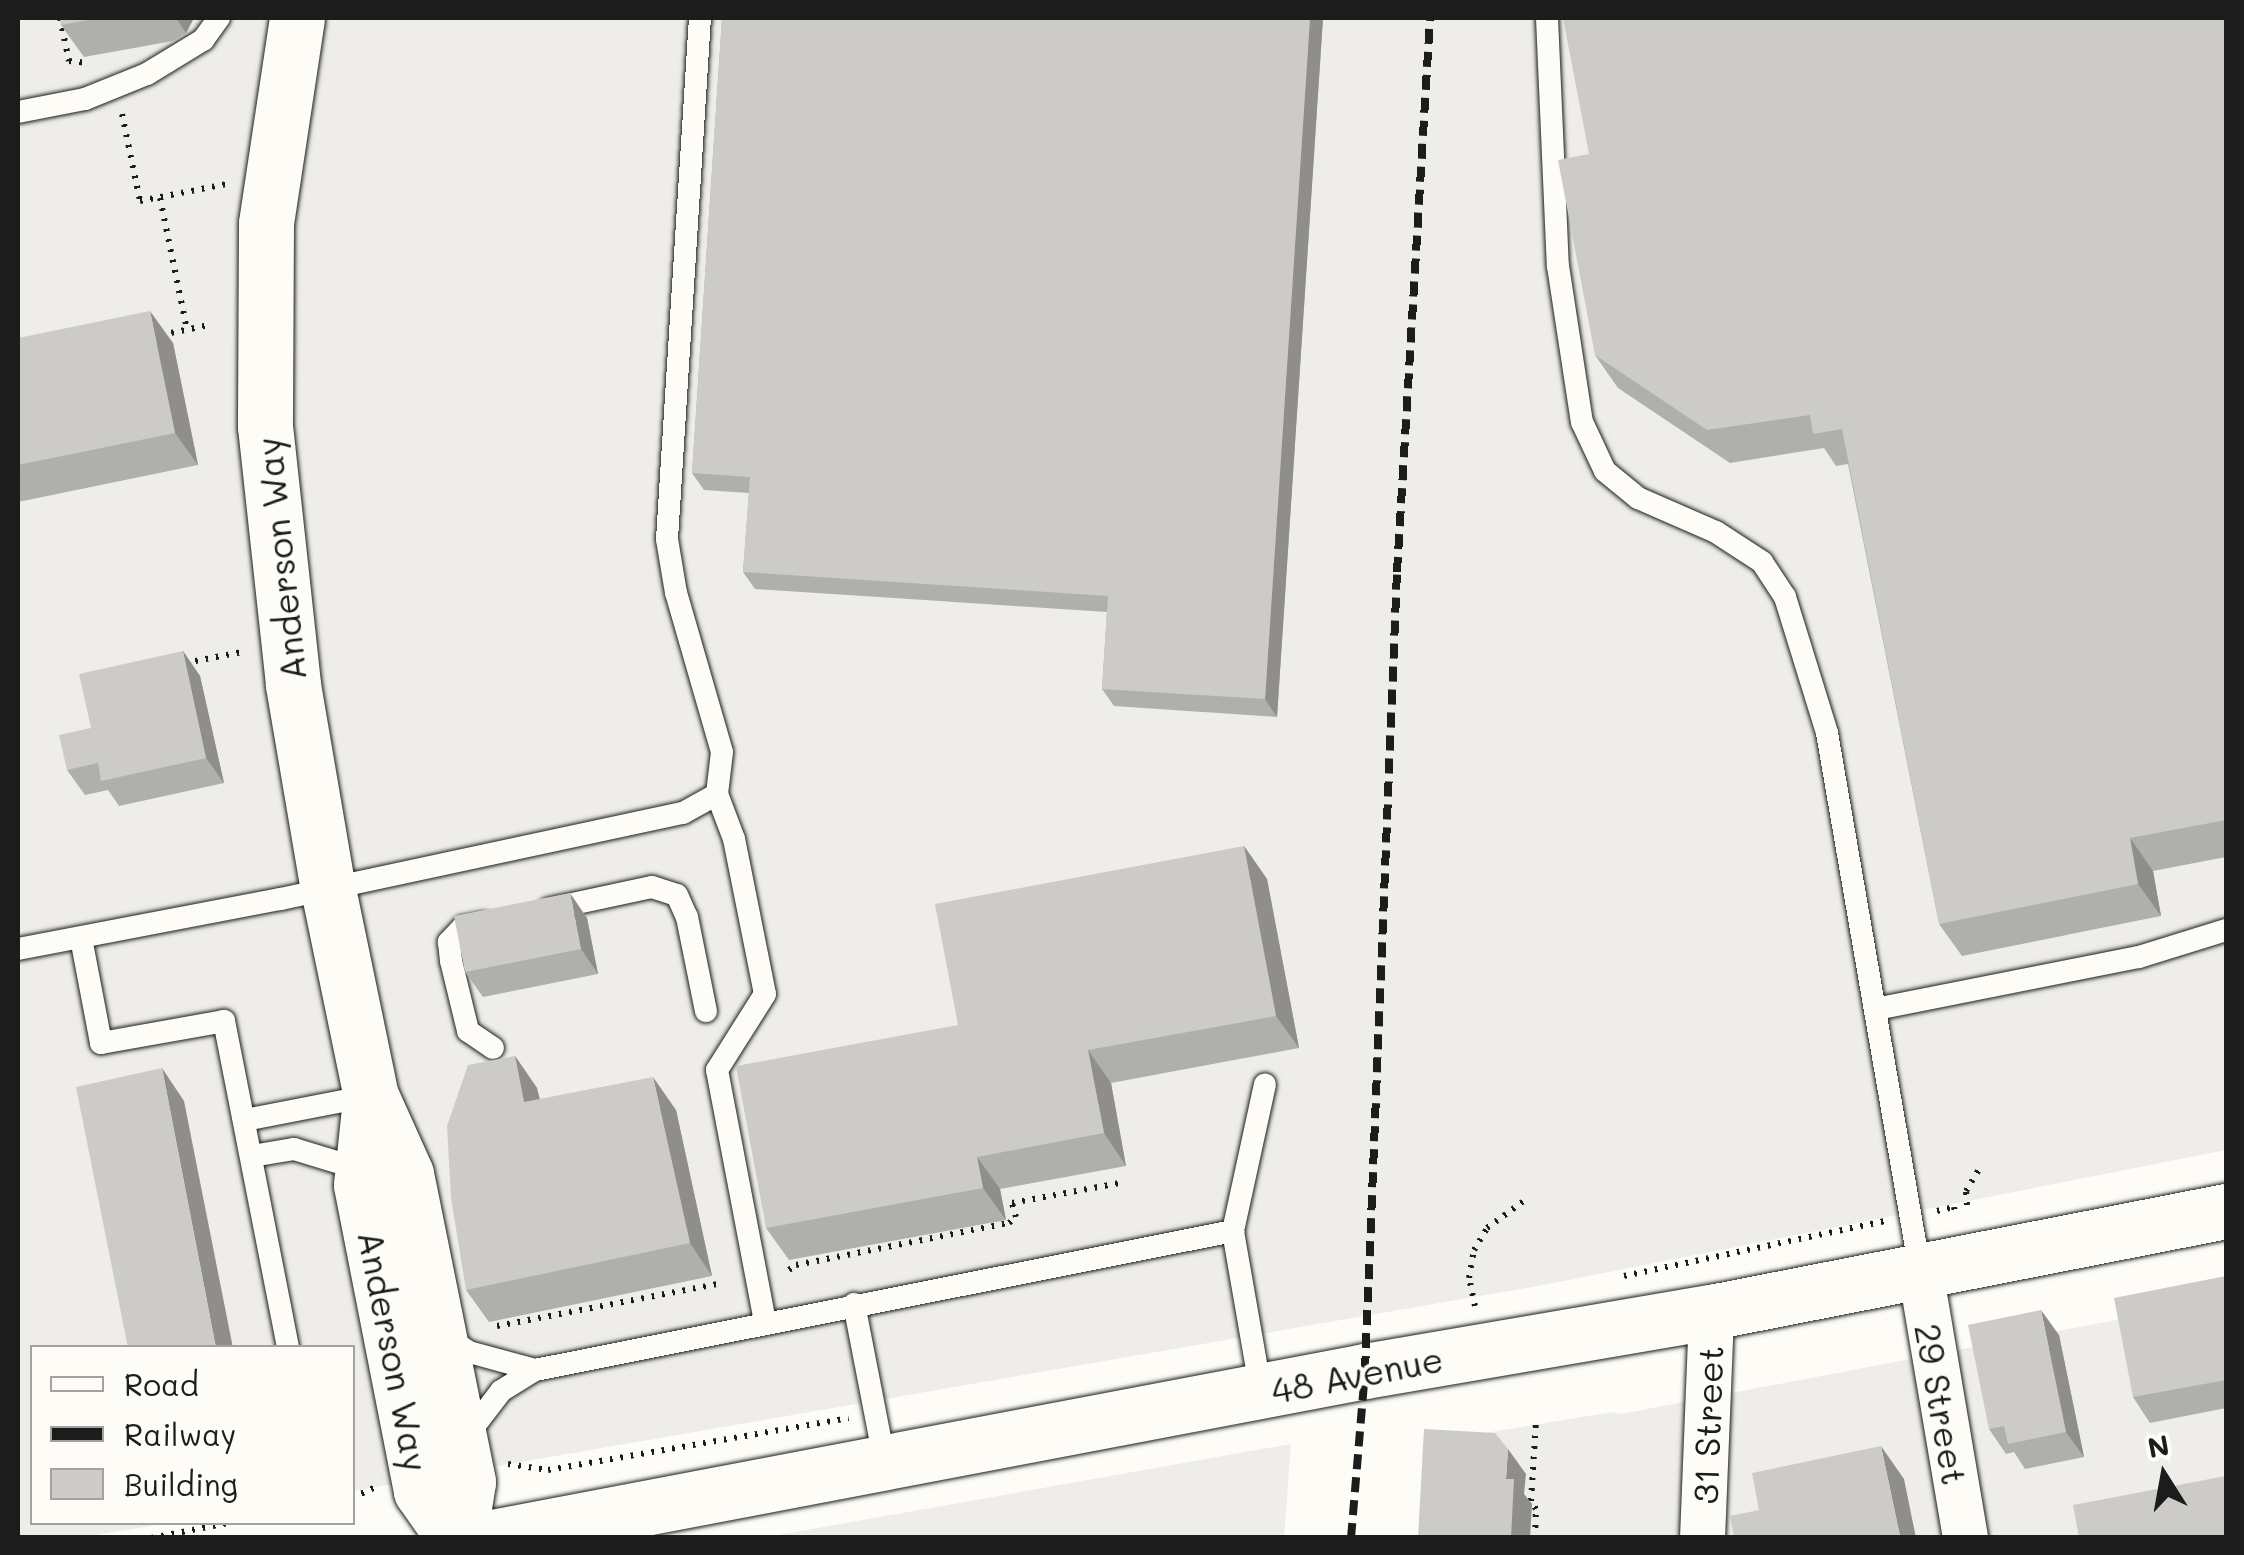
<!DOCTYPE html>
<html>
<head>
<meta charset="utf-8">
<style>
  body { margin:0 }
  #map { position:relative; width:2244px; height:1555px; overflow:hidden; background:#fdfcf7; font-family:Mali,sans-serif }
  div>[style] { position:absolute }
  .built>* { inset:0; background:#eeede9 }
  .path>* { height:6px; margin-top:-3px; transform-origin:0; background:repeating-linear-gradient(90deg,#1c1c1c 0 2.5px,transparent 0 10.5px) }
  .roads { filter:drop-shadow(0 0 2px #1c1c1c) drop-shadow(0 0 2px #1c1c1c) }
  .lane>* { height:22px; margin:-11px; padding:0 11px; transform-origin:11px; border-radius:11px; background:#fdfcf7 }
  .street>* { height:45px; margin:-22.5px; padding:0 22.5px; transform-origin:22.5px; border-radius:22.5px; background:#fdfcf7 }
  .secondary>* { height:55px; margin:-27.5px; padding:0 27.5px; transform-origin:27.5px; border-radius:27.5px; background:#fdfcf7 }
  .rail>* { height:8px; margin-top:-4px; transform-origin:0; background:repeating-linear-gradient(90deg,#1c1c1c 0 15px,transparent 0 23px) }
  .wall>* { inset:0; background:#afafac }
  .shaded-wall>* { inset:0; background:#8f8e8c }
  .building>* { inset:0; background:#cccbc8 }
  span { translate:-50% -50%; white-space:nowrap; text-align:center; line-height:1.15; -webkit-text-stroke:8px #fdfcf7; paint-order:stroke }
  .street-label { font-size:35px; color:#1c1c1c }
  .frame { position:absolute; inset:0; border:20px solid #1c1c1c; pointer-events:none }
  .legend { position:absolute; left:30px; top:1345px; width:325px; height:180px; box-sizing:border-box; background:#fdfcf7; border:2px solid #a3a29f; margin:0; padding:12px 18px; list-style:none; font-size:30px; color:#1c1c1c }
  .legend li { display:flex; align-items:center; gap:20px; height:50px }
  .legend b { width:50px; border:2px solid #a3a29f }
  .north { position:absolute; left:2114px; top:1425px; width:100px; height:100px; -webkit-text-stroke:8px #fdfcf7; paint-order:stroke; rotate:349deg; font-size:28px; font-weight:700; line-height:40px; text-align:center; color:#1c1c1c }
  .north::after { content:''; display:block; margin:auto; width:35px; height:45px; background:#1c1c1c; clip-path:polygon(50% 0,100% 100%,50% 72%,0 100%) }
</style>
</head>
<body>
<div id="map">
  <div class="built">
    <div style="clip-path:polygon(18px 18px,2226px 18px,2226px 1150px,1538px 1286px,353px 1491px,352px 1348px,32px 1348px,32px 1522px,169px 1523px,82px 1537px,18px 1537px)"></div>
    <div style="clip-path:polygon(2226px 1299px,2226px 1537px,1419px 1538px,1423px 1443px,1613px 1412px,1621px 1414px)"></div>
    <div style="clip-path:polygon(1291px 1444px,1284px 1537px,767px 1537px)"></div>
  </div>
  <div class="path">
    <div style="left:60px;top:18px;width:44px;rotate:78.2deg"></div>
    <div style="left:69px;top:61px;width:20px;rotate:6deg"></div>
    <div style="left:122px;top:114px;width:89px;rotate:78.3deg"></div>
    <div style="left:140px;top:201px;width:89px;rotate:-11.1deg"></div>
    <div style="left:160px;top:198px;width:135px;rotate:78.4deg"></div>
    <div style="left:161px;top:335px;width:49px;rotate:-11.8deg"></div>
    <div style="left:185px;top:663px;width:58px;rotate:-10.9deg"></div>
    <div style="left:1967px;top:1205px;width:14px;rotate:-94deg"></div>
    <div style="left:1966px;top:1191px;width:29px;rotate:-59deg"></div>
    <div style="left:1937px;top:1211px;width:17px;rotate:-13deg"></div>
    <div style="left:1954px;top:1207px;width:10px;rotate:79deg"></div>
    <div style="left:789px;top:1270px;width:9px;rotate:-36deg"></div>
    <div style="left:796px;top:1265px;width:217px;rotate:-11.2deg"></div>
    <div style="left:1009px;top:1223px;width:9px;rotate:-41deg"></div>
    <div style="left:1016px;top:1217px;width:15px;rotate:-106deg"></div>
    <div style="left:1012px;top:1203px;width:115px;rotate:-10.5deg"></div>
    <div style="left:1624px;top:1276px;width:268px;rotate:-11.9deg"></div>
    <div style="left:1475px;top:1306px;width:29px;rotate:-102deg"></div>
    <div style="left:1469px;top:1278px;width:28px;rotate:-80deg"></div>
    <div style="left:1474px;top:1250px;width:26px;rotate:-59deg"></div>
    <div style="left:1487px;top:1228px;width:47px;rotate:-36.4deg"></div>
    <div style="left:497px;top:1326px;width:229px;rotate:-10.8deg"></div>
    <div style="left:508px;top:1464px;width:40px;rotate:8.5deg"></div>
    <div style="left:548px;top:1470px;width:305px;rotate:-9.8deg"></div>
    <div style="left:352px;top:1498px;width:29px;rotate:-25deg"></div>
    <div style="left:151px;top:1538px;width:85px;rotate:-10.9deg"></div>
    <div style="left:1535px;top:1538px;width:29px;rotate:-88deg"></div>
    <div style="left:1536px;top:1509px;width:9px;rotate:-122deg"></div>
    <div style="left:1531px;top:1501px;width:80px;rotate:-86.4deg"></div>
  </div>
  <div class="roads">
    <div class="lane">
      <div style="left:1547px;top:18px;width:248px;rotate:87.5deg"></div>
      <div style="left:1558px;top:266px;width:158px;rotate:81.3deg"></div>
      <div style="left:1582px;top:422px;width:54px;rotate:64.9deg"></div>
      <div style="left:1605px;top:471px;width:43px;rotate:39.3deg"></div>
      <div style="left:1638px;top:498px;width:85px;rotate:23.6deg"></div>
      <div style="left:1716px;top:532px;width:55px;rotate:33.1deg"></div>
      <div style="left:1762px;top:562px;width:42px;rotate:56.7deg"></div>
      <div style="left:1785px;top:597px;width:142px;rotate:72.8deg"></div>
      <div style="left:1827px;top:733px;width:546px;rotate:80.19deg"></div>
      <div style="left:18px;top:112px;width:68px;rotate:-11deg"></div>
      <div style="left:85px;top:99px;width:67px;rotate:-22deg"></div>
      <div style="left:147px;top:74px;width:66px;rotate:-31.3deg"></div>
      <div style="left:203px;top:40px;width:27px;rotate:-54deg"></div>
      <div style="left:717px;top:794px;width:48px;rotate:69.3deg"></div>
      <div style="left:734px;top:839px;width:158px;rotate:78.7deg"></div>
      <div style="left:765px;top:994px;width:90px;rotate:122.3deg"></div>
      <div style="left:717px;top:1070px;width:256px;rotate:79.2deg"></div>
      <div style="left:549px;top:909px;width:105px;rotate:-12.1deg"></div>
      <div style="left:652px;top:887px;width:26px;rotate:18deg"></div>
      <div style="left:677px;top:895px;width:24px;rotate:66deg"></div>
      <div style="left:687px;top:917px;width:96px;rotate:78.6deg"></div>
      <div style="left:484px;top:923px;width:21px;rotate:169deg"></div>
      <div style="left:463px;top:927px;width:21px;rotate:133deg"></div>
      <div style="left:449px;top:942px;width:19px;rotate:84deg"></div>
      <div style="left:451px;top:961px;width:72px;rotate:76.3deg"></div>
      <div style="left:468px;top:1031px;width:30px;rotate:34deg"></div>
      <div style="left:81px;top:938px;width:107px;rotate:79.2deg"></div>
      <div style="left:101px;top:1043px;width:125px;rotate:-10.1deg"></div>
      <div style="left:224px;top:1021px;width:333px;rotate:78.9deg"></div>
      <div style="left:18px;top:949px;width:268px;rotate:-10.8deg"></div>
      <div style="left:281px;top:899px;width:411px;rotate:-12.1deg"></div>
      <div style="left:683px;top:813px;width:39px;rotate:-29deg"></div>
      <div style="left:717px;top:794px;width:42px;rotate:-83.2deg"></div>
      <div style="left:722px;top:752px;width:166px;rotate:-106.1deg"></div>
      <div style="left:676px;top:593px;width:55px;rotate:-99.5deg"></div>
      <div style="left:667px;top:539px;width:522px;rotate:-86.38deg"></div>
      <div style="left:1876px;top:1009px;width:268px;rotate:-11.2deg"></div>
      <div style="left:2139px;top:957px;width:91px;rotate:-17.2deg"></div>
      <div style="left:245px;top:1120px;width:126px;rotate:-11deg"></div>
      <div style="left:252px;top:1156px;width:43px;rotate:-9.5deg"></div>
      <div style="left:294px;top:1149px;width:72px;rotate:16.9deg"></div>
      <div style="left:854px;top:1304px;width:162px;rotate:79deg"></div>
      <div style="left:445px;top:1336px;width:29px;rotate:34deg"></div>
      <div style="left:469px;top:1352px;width:68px;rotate:15.3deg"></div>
      <div style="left:1261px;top:1392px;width:163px;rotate:-99.9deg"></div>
      <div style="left:1233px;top:1231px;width:150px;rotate:-77.7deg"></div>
      <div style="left:465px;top:1438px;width:59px;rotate:-52.5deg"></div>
      <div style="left:501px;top:1391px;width:40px;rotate:-32deg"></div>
      <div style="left:535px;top:1370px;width:712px;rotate:-11.26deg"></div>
    </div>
    <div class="street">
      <div style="left:1920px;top:1271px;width:271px;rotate:80.4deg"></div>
      <div style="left:1702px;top:1538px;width:226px;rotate:-87.7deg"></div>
    </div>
    <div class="secondary">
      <div style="left:297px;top:18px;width:208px;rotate:98.6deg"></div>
      <div style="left:266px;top:224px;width:202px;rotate:90.3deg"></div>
      <div style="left:265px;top:426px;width:261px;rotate:83.8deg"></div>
      <div style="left:293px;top:685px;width:207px;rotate:80.3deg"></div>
      <div style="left:328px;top:889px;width:211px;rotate:78.3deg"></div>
      <div style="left:371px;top:1096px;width:85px;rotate:65.8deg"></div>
      <div style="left:406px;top:1174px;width:314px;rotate:78.6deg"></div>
      <div style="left:468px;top:1482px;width:57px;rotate:99.1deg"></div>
      <div style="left:370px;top:1099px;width:86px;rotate:96deg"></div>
      <div style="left:361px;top:1185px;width:312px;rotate:78.9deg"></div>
      <div style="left:421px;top:1491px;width:57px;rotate:54.9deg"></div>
      <div style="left:487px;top:1538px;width:894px;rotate:-10.77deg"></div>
      <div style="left:1365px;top:1371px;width:351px;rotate:-9.7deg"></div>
      <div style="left:1711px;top:1312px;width:525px;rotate:-11.1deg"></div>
    </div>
  </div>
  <div class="rail">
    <div style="left:1351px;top:1538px;width:168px;rotate:-85.2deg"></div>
    <div style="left:1365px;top:1371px;width:800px;rotate:-87.71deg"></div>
    <div style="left:1397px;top:572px;width:555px;rotate:-86.59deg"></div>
  </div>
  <div class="wall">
    <div style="clip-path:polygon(60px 18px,194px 18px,186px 33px,173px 41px,84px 57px,61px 25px)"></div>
    <div style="clip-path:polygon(722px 18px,1323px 18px,1277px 717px,1114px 706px,1102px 689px,1107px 612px,755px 589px,743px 572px,749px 493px,704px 490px,692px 473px)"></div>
    <div style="clip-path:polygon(2226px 18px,2226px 857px,2153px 871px,2161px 916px,1962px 956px,1939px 924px,1848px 464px,1836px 466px,1824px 448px,1730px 463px,1618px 388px,1595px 355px,1589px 154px)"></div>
    <div style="clip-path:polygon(18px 338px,173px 343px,198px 465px,18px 502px)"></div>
    <div style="clip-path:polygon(183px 651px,200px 676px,224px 783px,119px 806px,108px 790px,85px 795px,67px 770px,91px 728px)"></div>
    <div style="clip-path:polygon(1244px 846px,1267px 879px,1299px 1048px,1111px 1083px,1126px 1166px,1000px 1189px,1006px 1220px,789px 1260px,766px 1228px,958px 1025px)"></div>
    <div style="clip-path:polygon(587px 918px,598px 974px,483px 997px,465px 972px)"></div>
    <div style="clip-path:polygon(515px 1056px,537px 1088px,540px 1099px,676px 1110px,712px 1276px,489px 1322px,466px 1290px)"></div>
    <div style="clip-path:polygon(2226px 1276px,2226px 1408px,2150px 1423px,2133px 1397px)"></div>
    <div style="clip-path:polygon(2059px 1335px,2084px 1457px,2025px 1469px,2014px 1452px,2006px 1454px,1989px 1429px)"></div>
  </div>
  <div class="shaded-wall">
    <div style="clip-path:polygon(176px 18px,194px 18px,186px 33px)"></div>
    <div style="clip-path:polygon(1310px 18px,1323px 18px,1277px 717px,1265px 699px)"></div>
    <div style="clip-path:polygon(150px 311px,173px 343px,198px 465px,175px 433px)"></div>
    <div style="clip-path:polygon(183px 651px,200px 676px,224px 783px,206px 758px)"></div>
    <div style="clip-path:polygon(2130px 838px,2153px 871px,2161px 916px,2138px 884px)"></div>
    <div style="clip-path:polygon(1244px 846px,1267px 879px,1299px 1048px,1276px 1016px)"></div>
    <div style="clip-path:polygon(570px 893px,587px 918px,598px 974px,581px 949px)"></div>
    <div style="clip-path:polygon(1088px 1050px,1111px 1083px,1126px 1166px,1104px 1133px)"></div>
    <div style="clip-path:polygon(515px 1056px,537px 1088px,547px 1134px,524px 1102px)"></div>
    <div style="clip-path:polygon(162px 1068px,184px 1101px,233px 1348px,216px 1348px)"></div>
    <div style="clip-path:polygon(653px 1077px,676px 1110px,712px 1276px,690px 1243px)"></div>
    <div style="clip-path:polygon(977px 1157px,1000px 1189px,1006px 1220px,983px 1188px)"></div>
    <div style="clip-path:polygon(2041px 1310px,2059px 1335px,2084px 1457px,2066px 1432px)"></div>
    <div style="clip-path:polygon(1881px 1446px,1904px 1479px,1916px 1538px,1901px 1538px,1900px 1536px)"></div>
    <div style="clip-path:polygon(1508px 1449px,1526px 1474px,1524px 1494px,1532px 1504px,1530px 1538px,1511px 1538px,1506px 1479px)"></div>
  </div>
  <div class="building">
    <div style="clip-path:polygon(60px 18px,100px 18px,61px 25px)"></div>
    <div style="clip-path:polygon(722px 18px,1310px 18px,1265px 699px,1102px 689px,1108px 596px,743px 572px,750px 477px,692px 473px)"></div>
    <div style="clip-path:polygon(1563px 18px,2226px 18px,2226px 820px,2130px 838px,2138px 884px,1939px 924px,1842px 429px,1813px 434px,1810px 415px,1707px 430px,1595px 355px,1558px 160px,1589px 154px)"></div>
    <div style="clip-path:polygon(150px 311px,175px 433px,18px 465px,18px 338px)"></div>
    <div style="clip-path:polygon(183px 651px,206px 758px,101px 781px,98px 763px,67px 770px,59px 735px,91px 728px,79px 674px)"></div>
    <div style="clip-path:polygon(1244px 846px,1276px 1016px,1088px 1050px,1104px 1133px,977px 1157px,983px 1188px,766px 1228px,736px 1066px,958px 1025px,935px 904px)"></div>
    <div style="clip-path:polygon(570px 893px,581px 949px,465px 972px,454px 916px)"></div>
    <div style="clip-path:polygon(515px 1056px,524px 1102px,653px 1077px,690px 1243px,466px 1290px,451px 1198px,447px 1126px,468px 1065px)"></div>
    <div style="clip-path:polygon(162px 1068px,216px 1348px,128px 1348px,76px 1087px)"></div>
    <div style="clip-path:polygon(2226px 1276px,2226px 1380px,2133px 1397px,2114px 1298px)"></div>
    <div style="clip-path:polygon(2041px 1310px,2066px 1432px,2008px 1444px,2004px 1426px,1989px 1429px,1968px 1325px)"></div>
    <div style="clip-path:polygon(1424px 1429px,1495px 1433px,1508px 1449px,1506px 1479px,1514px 1479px,1511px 1538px,1418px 1538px)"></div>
    <div style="clip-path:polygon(1881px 1446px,1900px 1536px,1891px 1538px,1734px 1538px,1730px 1516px,1759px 1510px,1752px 1473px)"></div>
    <div style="clip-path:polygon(2226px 1476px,2226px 1538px,2079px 1538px,2073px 1505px)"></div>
  </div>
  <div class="street-label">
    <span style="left:280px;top:559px;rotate:-96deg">Anderson Way</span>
    <span style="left:394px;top:1351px;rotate:79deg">Anderson Way</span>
    <span style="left:1357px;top:1374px;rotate:-11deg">48 Avenue</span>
    <span style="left:1942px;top:1404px;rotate:80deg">29 Street</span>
    <span style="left:1707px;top:1425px;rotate:-88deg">31 Street</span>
  </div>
  <div class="frame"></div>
  <ul class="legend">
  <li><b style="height:12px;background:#fdfcf7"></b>Road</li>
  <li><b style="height:12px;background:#1c1c1c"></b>Railway</li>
  <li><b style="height:28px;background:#cccbc8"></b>Building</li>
  </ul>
  <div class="north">N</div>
</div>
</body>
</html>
